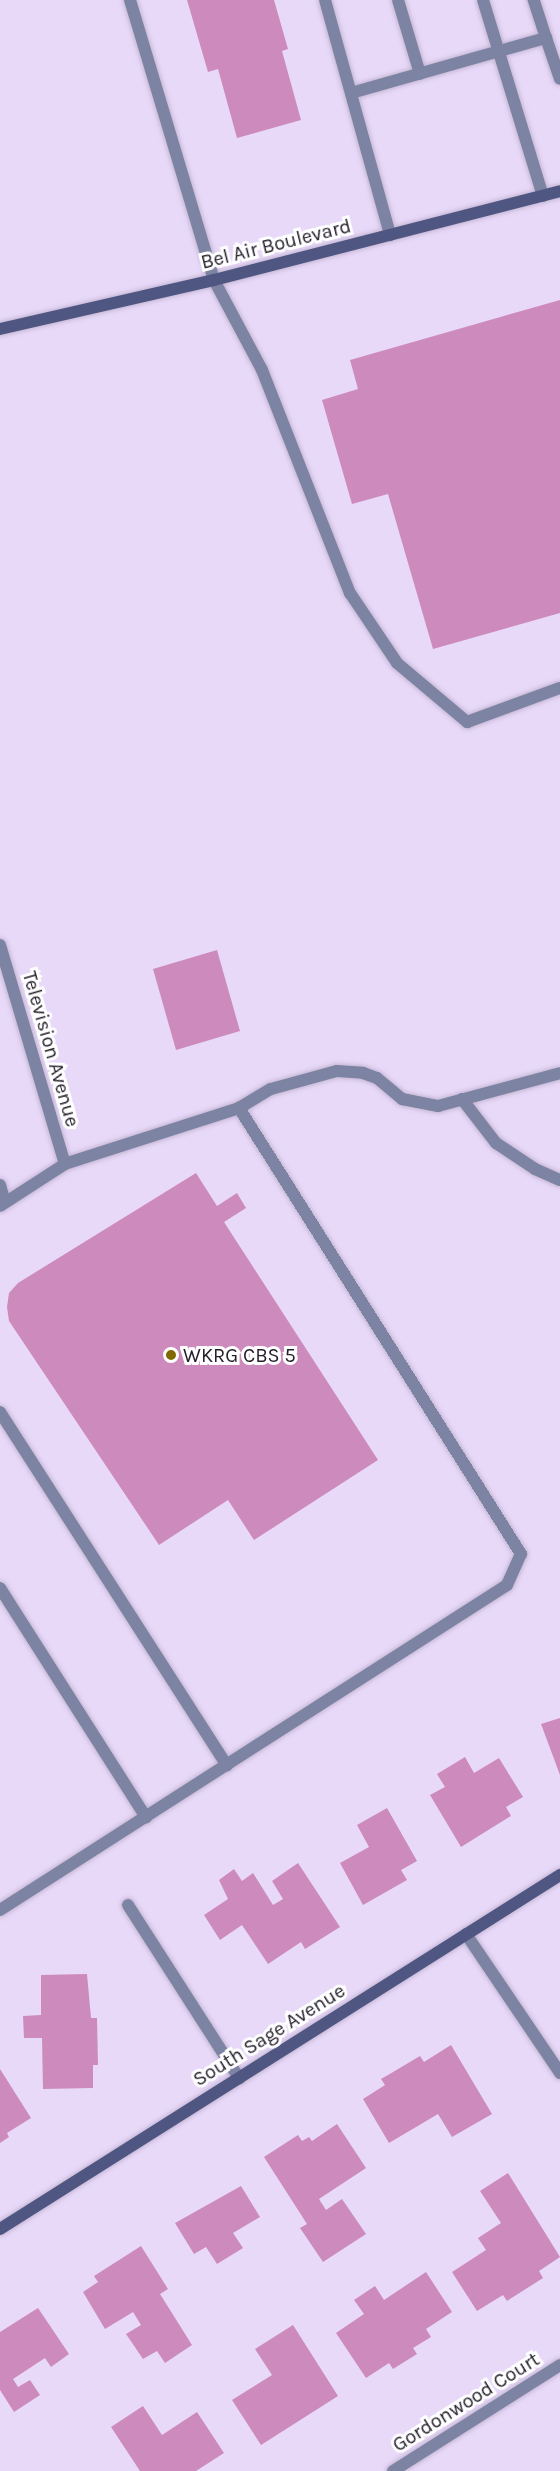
<!DOCTYPE html>
<html>
<head>
<meta charset="utf-8">
<style>
  body { margin:0 }
  #map { position:relative; width:560px; height:2471px; overflow:hidden; background:#e8d9f9; font-family:Karla,sans-serif }
  div>[style] { position:absolute }
  .building>* { inset:0; background:#cd8abd }
  .roads { filter:drop-shadow(0 0 2px #c5b7d4) drop-shadow(0 0 2px #c5b7d4) }
  .lane>* { height:12px; margin:-6px; padding:0 6px; transform-origin:6px; border-radius:6px; background:#7d83a2 }
  .street>* { height:12px; margin:-6px; padding:0 6px; transform-origin:6px; border-radius:6px; background:#7d83a2 }
  .secondary>* { height:12px; margin:-6px; padding:0 6px; transform-origin:6px; border-radius:6px; background:#4f5682 }
  .dots>* { width:16px; height:16px; translate:-50% -50%; box-sizing:border-box; border:3px solid #fff; border-radius:50% }
  span { translate:-50% -50%; white-space:nowrap; text-align:center; line-height:1.15; -webkit-text-stroke:6px #fff; paint-order:stroke }
  .street-label { font-size:20px; color:#231e29 }
  .poi-label { font-size:20px; color:#231e29 }
  .left { translate:0 -50%; text-align:left }
</style>
</head>
<body>
<div id="map">
  <div class="building">
    <div style="clip-path:polygon(187px 0,274px 0,288px 49px,282px 51px,301px 120px,237px 138px,218px 69px,208px 72px)"></div>
    <div style="clip-path:polygon(560px 300px,560px 613px,433px 649px,388px 494px,352px 504px,322px 400px,358px 389px,350px 360px)"></div>
    <div style="clip-path:polygon(217px 950px,240px 1031px,176px 1050px,153px 969px)"></div>
    <div style="clip-path:polygon(196px 1173px,217px 1206px,237px 1193px,246px 1208px,224px 1222px,378px 1460px,254px 1540px,228px 1500px,159px 1545px,9px 1321px,7px 1307px,9px 1293px,18px 1283px)"></div>
    <div style="clip-path:polygon(560px 1718px,560px 1775px,541px 1724px)"></div>
    <div style="clip-path:polygon(465px 1757px,474px 1773px,499px 1758px,523px 1797px,506px 1807px,511px 1816px,461px 1847px,430px 1795px,445px 1787px,437px 1774px)"></div>
    <div style="clip-path:polygon(387px 1808px,417px 1861px,401px 1870px,407px 1880px,363px 1905px,340px 1863px,369px 1847px,357px 1825px)"></div>
    <div style="clip-path:polygon(298px 1863px,340px 1927px,305px 1949px,301px 1942px,268px 1964px,242px 1925px,220px 1940px,204px 1915px,228px 1899px,219px 1880px,234px 1869px,242px 1881px,253px 1873px,273px 1905px,283px 1899px,272px 1881px)"></div>
    <div style="clip-path:polygon(87px 1974px,91px 2018px,97px 2018px,98px 2065px,93px 2065px,93px 2088px,43px 2089px,42px 2038px,24px 2038px,23px 2016px,41px 2015px,41px 1975px)"></div>
    <div style="clip-path:polygon(451px 2045px,492px 2114px,452px 2137px,438px 2114px,389px 2143px,363px 2099px,385px 2085px,381px 2079px,388px 2075px,420px 2056px,424px 2062px)"></div>
    <div style="clip-path:polygon(0 2069px,31px 2118px,7px 2133px,9px 2137px,0 2143px)"></div>
    <div style="clip-path:polygon(337px 2124px,366px 2168px,319px 2199px,326px 2210px,342px 2199px,366px 2234px,323px 2262px,300px 2228px,307px 2224px,264px 2157px,298px 2135px,302px 2141px,309px 2137px,312px 2141px)"></div>
    <div style="clip-path:polygon(508px 2173px,560px 2257px,539px 2271px,543px 2278px,507px 2301px,503px 2295px,477px 2311px,452px 2272px,486px 2250px,478px 2238px,501px 2223px,480px 2191px)"></div>
    <div style="clip-path:polygon(241px 2186px,260px 2217px,233px 2233px,243px 2248px,217px 2264px,206px 2247px,194px 2254px,175px 2223px)"></div>
    <div style="clip-path:polygon(141px 2246px,168px 2289px,160px 2294px,192px 2345px,165px 2363px,157px 2351px,143px 2359px,126px 2334px,141px 2325px,133px 2312px,105px 2329px,83px 2292px,98px 2282px,94px 2276px)"></div>
    <div style="clip-path:polygon(426px 2272px,452px 2312px,426px 2329px,431px 2337px,413px 2348px,417px 2354px,393px 2369px,389px 2363px,366px 2378px,336px 2333px,364px 2314px,354px 2300px,375px 2286px,384px 2300px)"></div>
    <div style="clip-path:polygon(38px 2308px,69px 2354px,51px 2367px,45px 2358px,13px 2379px,18px 2387px,30px 2380px,40px 2395px,14px 2412px,0 2390px,0 2332px)"></div>
    <div style="clip-path:polygon(293px 2325px,338px 2396px,261px 2445px,232px 2400px,272px 2375px,255px 2349px)"></div>
    <div style="clip-path:polygon(143px 2406px,162px 2435px,197px 2412px,224px 2453px,196px 2471px,140px 2471px,111px 2427px)"></div>
  </div>
  <div class="roads">
    <div class="lane">
      <div style="left:130px;top:0;width:292px;rotate:73.3deg"></div>
      <div style="left:214px;top:280px;width:102px;rotate:61.9deg"></div>
      <div style="left:262px;top:370px;width:240px;rotate:68.5deg"></div>
      <div style="left:350px;top:593px;width:84px;rotate:56.1deg"></div>
      <div style="left:397px;top:663px;width:92px;rotate:40.1deg"></div>
      <div style="left:467px;top:722px;width:99px;rotate:-20.1deg"></div>
      <div style="left:325px;top:0;width:244px;rotate:74.5deg"></div>
      <div style="left:398px;top:0;width:77px;rotate:73.4deg"></div>
      <div style="left:483px;top:0;width:205px;rotate:73deg"></div>
      <div style="left:546px;top:38px;width:43px;rotate:71.1deg"></div>
      <div style="left:351px;top:93px;width:203px;rotate:-15.8deg"></div>
      <div style="left:546px;top:38px;width:40px;rotate:-108deg"></div>
      <div style="left:462px;top:1099px;width:56px;rotate:52.3deg"></div>
      <div style="left:496px;top:1143px;width:47px;rotate:33.7deg"></div>
      <div style="left:535px;top:1169px;width:27px;rotate:24deg"></div>
      <div style="left:239px;top:1108px;width:37px;rotate:-31deg"></div>
      <div style="left:271px;top:1089px;width:68px;rotate:-15.3deg"></div>
      <div style="left:337px;top:1071px;width:26px;rotate:4deg"></div>
      <div style="left:363px;top:1073px;width:15px;rotate:20deg"></div>
      <div style="left:377px;top:1078px;width:33px;rotate:40deg"></div>
      <div style="left:402px;top:1099px;width:37px;rotate:11deg"></div>
      <div style="left:438px;top:1106px;width:126px;rotate:-15.1deg"></div>
      <div style="left:0;top:1412px;width:420px;rotate:57.3deg"></div>
      <div style="left:0;top:1588px;width:272px;rotate:57.5deg"></div>
      <div style="left:0;top:1910px;width:602px;rotate:-32.66deg"></div>
      <div style="left:507px;top:1585px;width:34px;rotate:-66deg"></div>
      <div style="left:521px;top:1554px;width:528px;rotate:-122.3deg"></div>
      <div style="left:239px;top:1108px;width:183px;rotate:162.2deg"></div>
    </div>
    <div class="street">
      <div style="left:0;top:945px;width:228px;rotate:73.5deg"></div>
      <div style="left:65px;top:1164px;width:77px;rotate:147.1deg"></div>
      <div style="left:0;top:1185px;width:18px;rotate:74deg"></div>
      <div style="left:128px;top:1905px;width:206px;rotate:57.3deg"></div>
      <div style="left:466px;top:1934px;width:168px;rotate:55.9deg"></div>
      <div style="left:393px;top:2471px;width:198px;rotate:-32.4deg"></div>
    </div>
    <div class="secondary">
      <div style="left:0;top:329px;width:220px;rotate:-12.9deg"></div>
      <div style="left:214px;top:280px;width:357px;rotate:-14.4deg"></div>
      <div style="left:0;top:2229px;width:663px;rotate:-32.3deg"></div>
    </div>
  </div>
  <div class="dots">
    <div style="left:171px;top:1355px;background:#7f6900"></div>
  </div>
  <div class="street-label">
    <span style="left:276px;top:244px;rotate:-14deg">Bel Air Boulevard</span>
    <span style="left:51px;top:1049px;rotate:74deg">Television Avenue</span>
    <span style="left:269px;top:2035px;rotate:-32deg">South Sage Avenue</span>
    <span style="left:466px;top:2402px;rotate:-32deg">Gordonwood Court</span>
  </div>
  <div class="poi-label">
    <span class="left" style="left:183px;top:1355px">WKRG CBS 5</span>
  </div>
</div>
</body>
</html>
